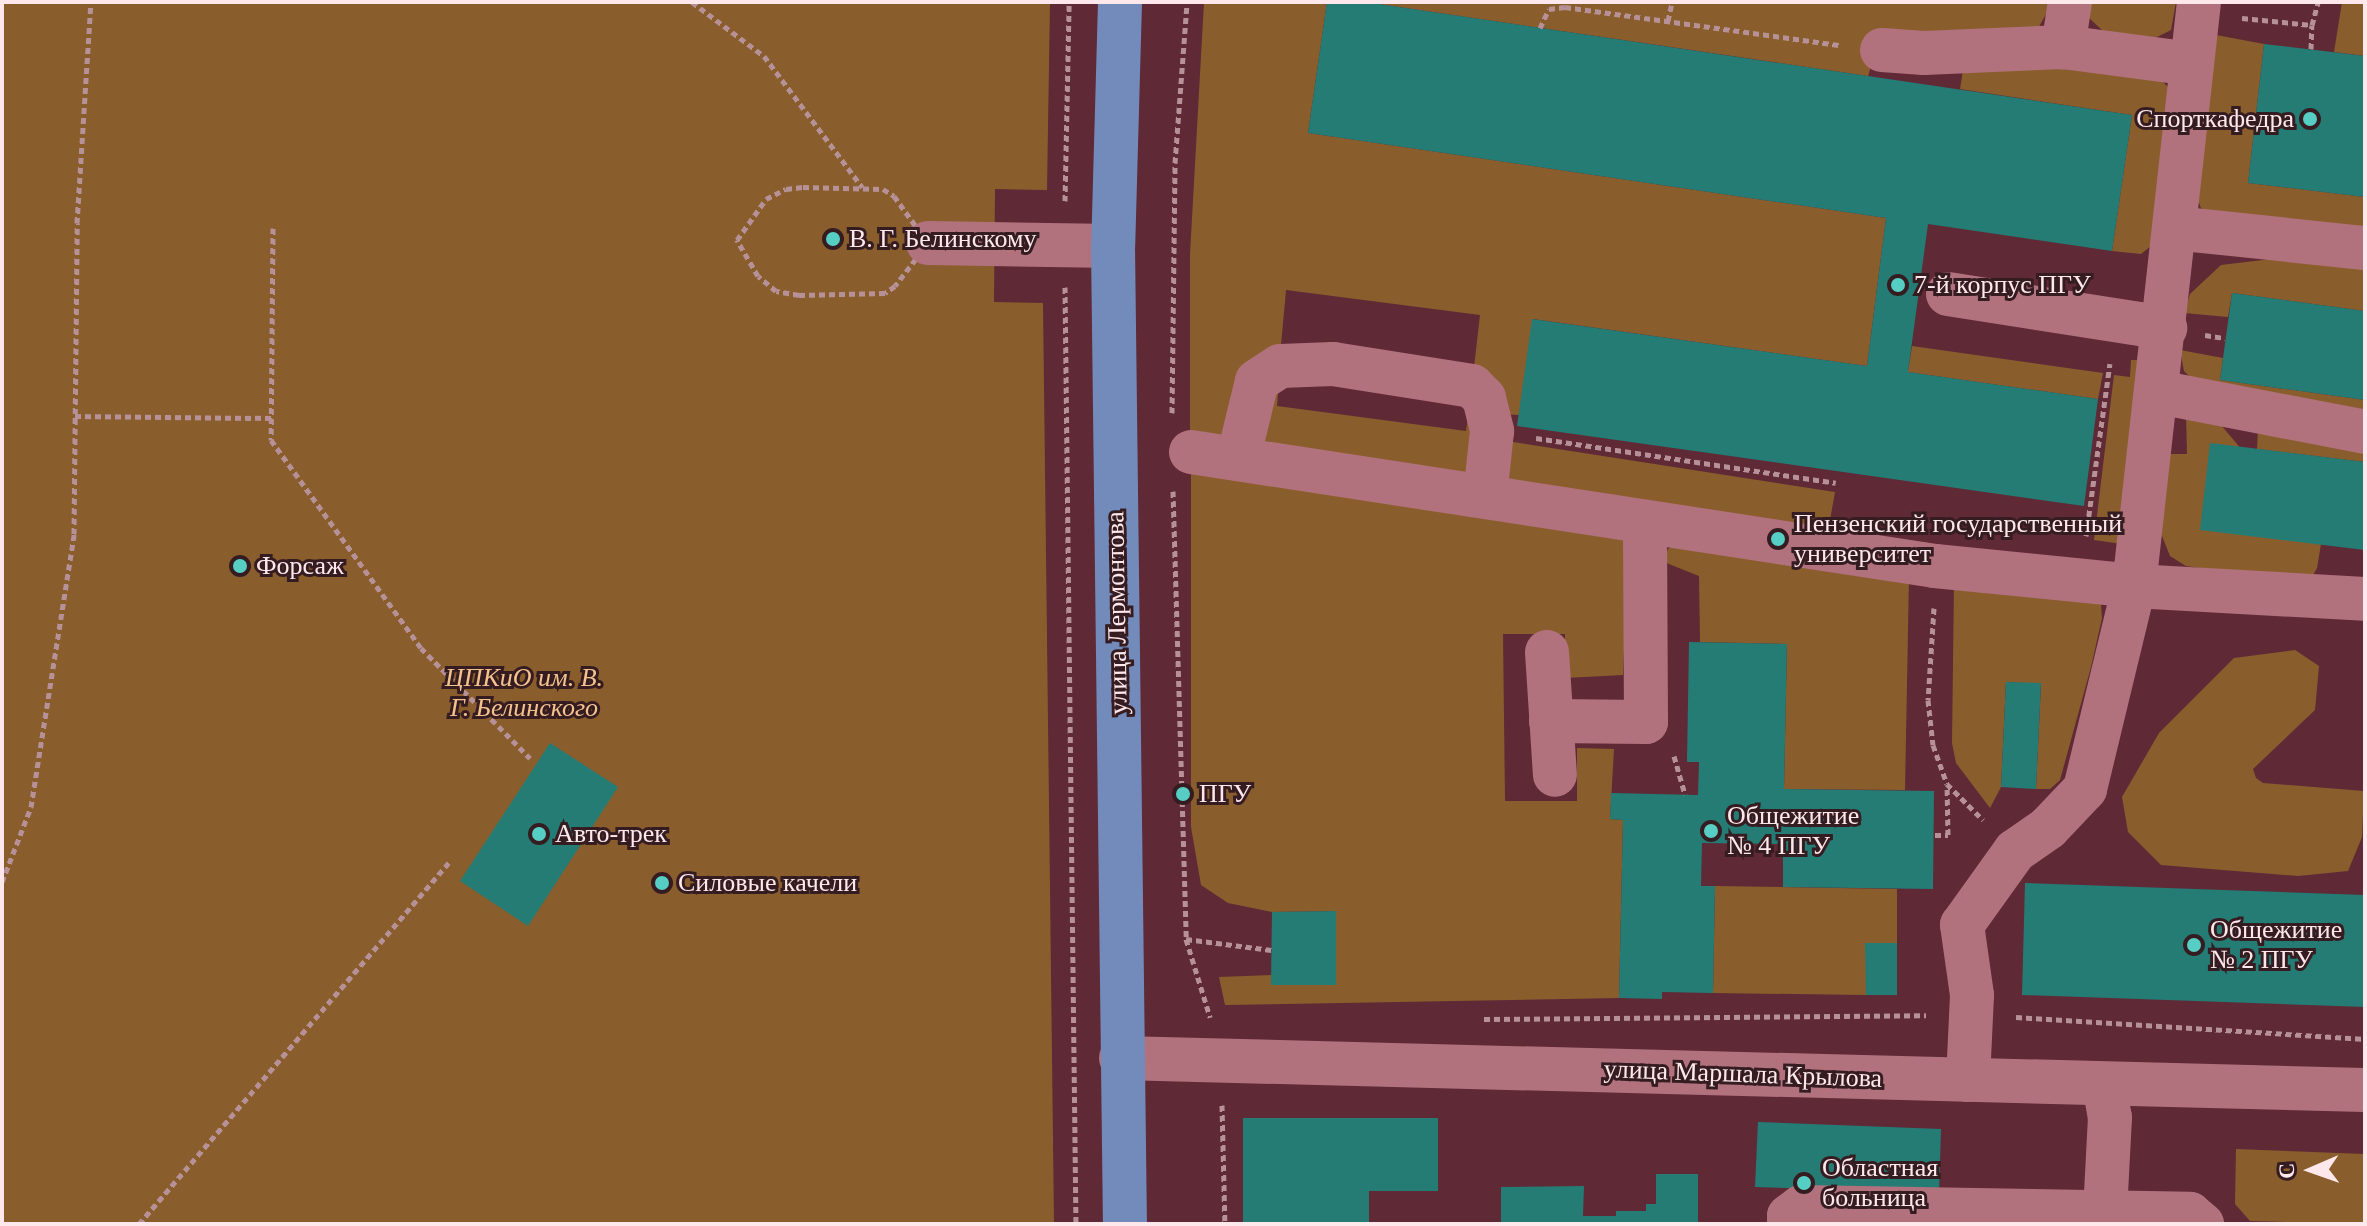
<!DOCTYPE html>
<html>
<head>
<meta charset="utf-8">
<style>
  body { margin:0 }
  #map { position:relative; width:2367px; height:1226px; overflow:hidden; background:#602936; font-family:Georgia,serif }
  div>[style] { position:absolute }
  .green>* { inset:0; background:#8a5e2c }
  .building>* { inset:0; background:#247c75 }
  .path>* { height:5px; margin-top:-2.5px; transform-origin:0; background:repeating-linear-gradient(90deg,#b69198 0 6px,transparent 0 10px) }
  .minor>* { height:44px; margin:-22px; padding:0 22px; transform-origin:22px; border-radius:22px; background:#b1727e }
  .major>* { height:44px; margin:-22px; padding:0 22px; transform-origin:22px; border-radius:22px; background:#738bbb }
  .dots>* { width:22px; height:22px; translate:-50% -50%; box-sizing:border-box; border:4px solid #351c21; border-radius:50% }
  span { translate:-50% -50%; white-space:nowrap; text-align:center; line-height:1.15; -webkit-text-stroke:6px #351c21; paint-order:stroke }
  .poi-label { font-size:26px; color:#fee8eb }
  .right { translate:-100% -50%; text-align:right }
  .left { translate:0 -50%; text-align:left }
  .street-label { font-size:26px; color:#fee8eb }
  .park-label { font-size:26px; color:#f4c28d; font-style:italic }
  .frame { position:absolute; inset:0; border:4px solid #fee8eb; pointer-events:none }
  .north { position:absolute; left:2271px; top:1130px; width:80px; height:80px; -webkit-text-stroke:6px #351c21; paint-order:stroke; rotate:268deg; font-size:22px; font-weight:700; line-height:32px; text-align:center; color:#fee8eb }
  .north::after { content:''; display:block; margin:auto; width:28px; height:36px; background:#fee8eb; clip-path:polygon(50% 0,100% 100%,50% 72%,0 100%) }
</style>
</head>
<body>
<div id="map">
  <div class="green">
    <div style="clip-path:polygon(2px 2px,1050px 2px,1047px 190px,995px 189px,994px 302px,1043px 303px,1054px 1224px,2px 1224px)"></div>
    <div style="clip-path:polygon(1204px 2px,1327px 2px,1308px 133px,1886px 218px,1867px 366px,1533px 319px,1519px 415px,1500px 414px,1473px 376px,1480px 315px,1286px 290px,1280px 356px,1226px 442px,1190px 432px,1190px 254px)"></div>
    <div style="clip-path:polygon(1365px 2px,2053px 2px,2037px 30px,1882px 33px,1868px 76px)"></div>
    <div style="clip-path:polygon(2089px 2px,2176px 2px,2171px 30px,2155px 38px,2103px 31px,2087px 16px)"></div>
    <div style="clip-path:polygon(2342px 2px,2365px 2px,2365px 56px,2334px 52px)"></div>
    <div style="clip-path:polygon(2216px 35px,2264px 44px,2248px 183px,2365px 197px,2365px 230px,2212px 215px,2201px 208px,2197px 198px)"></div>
    <div style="clip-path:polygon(1965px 58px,2158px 77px,2168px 87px,2151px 246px,2141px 254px,2112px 251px,2132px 115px,1960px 89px)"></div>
    <div style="clip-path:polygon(2296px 256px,2365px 262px,2365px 311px,2232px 293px,2228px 317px,2184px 313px,2190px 294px,2221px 265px)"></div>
    <div style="clip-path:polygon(1912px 346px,2103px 373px,2098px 399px,1908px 372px)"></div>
    <div style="clip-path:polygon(2180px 350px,2223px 358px,2220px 380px,2365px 400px,2365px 419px,2196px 383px,2184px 371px)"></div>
    <div style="clip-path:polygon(2131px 360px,2142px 360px,2122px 544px,2094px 540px,2114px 375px,2130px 377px)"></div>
    <div style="clip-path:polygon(1279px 380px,1277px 406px,1466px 431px,1470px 402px,1478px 488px,1250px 452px)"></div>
    <div style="clip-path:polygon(2186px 414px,2221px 425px,2321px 544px,2317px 568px,2308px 584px,2186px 566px,2170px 556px,2158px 526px,2166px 454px,2187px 454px)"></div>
    <div style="clip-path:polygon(2258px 429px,2365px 445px,2365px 462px,2257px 449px)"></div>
    <div style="clip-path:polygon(1507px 441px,1835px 492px,1827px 537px,1501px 491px)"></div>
    <div style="clip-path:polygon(1191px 469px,1628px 539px,1623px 675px,1565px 678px,1565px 634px,1503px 634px,1505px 801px,1577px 801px,1577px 748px,1614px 749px,1610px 819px,1623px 820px,1619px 998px,1225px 1005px,1219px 977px,1272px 975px,1335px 911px,1272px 912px,1228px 903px,1201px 885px,1191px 827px)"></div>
    <div style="clip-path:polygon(1678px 541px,1909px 576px,1905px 790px,1784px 789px,1787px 644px,1700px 642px,1699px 576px,1664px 562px,1668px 549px)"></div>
    <div style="clip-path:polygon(1954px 582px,2101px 604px,2102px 618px,2091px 667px,2060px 780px,2050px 789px,2036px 789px,2041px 684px,2006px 682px,2001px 787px,1990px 808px,1956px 763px,1952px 743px)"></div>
    <div style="clip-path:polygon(2295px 650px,2319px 666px,2315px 710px,2253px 769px,2256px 778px,2263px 783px,2364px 791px,2362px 837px,2348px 871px,2298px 876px,2161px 865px,2128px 832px,2122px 797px,2159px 733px,2234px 658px)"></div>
    <div style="clip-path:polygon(1715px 886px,1897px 889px,1897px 943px,1866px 944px,1866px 995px,1713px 993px)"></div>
    <div style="clip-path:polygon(2236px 1149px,2365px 1154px,2365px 1224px,2250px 1221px,2235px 1204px)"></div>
  </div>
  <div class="building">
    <div style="clip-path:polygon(1327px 2px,1365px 2px,2132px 115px,2112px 251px,1928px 224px,1908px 372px,2098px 399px,2084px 506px,1517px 426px,1532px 319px,1867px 366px,1886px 218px,1308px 133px)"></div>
    <div style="clip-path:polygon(2264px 44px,2365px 56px,2365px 197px,2248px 183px)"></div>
    <div style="clip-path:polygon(2232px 293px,2365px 311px,2365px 400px,2220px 380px)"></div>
    <div style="clip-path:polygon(2210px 443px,2365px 462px,2365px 550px,2200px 530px)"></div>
    <div style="clip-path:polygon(1689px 642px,1787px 644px,1784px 789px,1934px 791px,1933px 889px,1783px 887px,1783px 844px,1702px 843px,1701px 886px,1715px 886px,1713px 993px,1662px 992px,1662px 999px,1619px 998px,1623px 820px,1610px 819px,1611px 793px,1698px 795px,1699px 762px,1687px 762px)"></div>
    <div style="clip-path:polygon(2006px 682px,2041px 683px,2036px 789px,2001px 787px)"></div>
    <div style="clip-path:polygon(550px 743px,618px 787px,528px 926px,460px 881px)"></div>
    <div style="clip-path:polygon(2025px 883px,2365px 895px,2365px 1007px,2022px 995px)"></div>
    <div style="clip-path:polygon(1336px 911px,1336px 985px,1271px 985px,1272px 912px)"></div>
    <div style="clip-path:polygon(1865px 943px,1897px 943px,1897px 995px,1866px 995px)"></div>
    <div style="clip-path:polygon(1243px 1118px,1438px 1118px,1438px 1191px,1369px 1191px,1369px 1224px,1243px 1224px)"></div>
    <div style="clip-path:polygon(1758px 1122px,1941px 1129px,1939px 1193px,1755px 1187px)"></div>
    <div style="clip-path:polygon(1656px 1174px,1698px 1174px,1698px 1224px,1501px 1224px,1501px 1187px,1584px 1186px,1583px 1216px,1616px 1216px,1616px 1211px,1646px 1211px,1646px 1204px,1656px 1204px)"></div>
  </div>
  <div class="path">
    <div style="left:692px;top:2px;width:90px;rotate:36.9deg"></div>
    <div style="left:764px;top:56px;width:164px;rotate:53.2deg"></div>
    <div style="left:2242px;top:18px;width:70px;rotate:5.7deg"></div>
    <div style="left:2312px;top:25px;width:24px;rotate:-75deg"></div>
    <div style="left:1668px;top:21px;width:19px;rotate:-78deg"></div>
    <div style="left:1540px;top:28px;width:21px;rotate:-65deg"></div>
    <div style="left:1549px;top:9px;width:16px;rotate:-7deg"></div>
    <div style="left:1565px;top:7px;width:278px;rotate:7.9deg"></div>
    <div style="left:2311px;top:49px;width:24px;rotate:-88deg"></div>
    <div style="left:803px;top:187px;width:80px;rotate:1.4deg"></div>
    <div style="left:883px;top:189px;width:13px;rotate:32deg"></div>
    <div style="left:894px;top:196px;width:58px;rotate:54.1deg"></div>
    <div style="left:928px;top:243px;width:54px;rotate:127.5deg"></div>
    <div style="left:895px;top:286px;width:12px;rotate:145deg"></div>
    <div style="left:885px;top:293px;width:86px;rotate:178.7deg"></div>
    <div style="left:799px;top:295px;width:23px;rotate:-170deg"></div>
    <div style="left:776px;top:291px;width:23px;rotate:-140deg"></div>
    <div style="left:758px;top:276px;width:42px;rotate:-120.3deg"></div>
    <div style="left:737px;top:240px;width:50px;rotate:-54.7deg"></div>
    <div style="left:766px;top:199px;width:22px;rotate:-27deg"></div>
    <div style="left:786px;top:189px;width:17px;rotate:-7deg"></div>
    <div style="left:1065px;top:201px;width:199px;rotate:-88.8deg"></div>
    <div style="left:273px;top:228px;width:212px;rotate:90.5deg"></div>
    <div style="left:271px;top:440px;width:256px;rotate:54.2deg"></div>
    <div style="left:421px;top:648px;width:155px;rotate:45.3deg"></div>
    <div style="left:1065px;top:287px;width:937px;rotate:89.33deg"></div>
    <div style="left:2205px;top:335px;width:20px;rotate:9deg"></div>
    <div style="left:1172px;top:413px;width:250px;rotate:-89.3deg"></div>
    <div style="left:1175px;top:163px;width:161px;rotate:-85.7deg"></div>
    <div style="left:75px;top:416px;width:197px;rotate:0.6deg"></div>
    <div style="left:1536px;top:438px;width:303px;rotate:8.5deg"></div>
    <div style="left:1173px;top:491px;width:448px;rotate:88.3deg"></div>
    <div style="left:1186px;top:939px;width:82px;rotate:72.9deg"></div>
    <div style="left:2086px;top:536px;width:174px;rotate:-82.1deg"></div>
    <div style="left:1934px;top:608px;width:92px;rotate:93.7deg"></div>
    <div style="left:1928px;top:700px;width:45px;rotate:83.7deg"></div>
    <div style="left:1933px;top:745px;width:41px;rotate:70.3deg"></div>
    <div style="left:1947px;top:784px;width:51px;rotate:45deg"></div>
    <div style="left:1674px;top:756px;width:40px;rotate:74deg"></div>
    <div style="left:1935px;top:835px;width:13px"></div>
    <div style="left:1948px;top:835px;width:50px;rotate:-91.1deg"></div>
    <div style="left:2px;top:882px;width:80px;rotate:-68.9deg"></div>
    <div style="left:31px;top:807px;width:276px;rotate:-81deg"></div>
    <div style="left:74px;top:534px;width:311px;rotate:-89.4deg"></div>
    <div style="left:77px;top:223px;width:221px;rotate:-86.4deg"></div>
    <div style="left:1186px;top:939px;width:86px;rotate:7.4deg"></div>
    <div style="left:2016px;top:1017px;width:350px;rotate:3.6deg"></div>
    <div style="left:1484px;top:1019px;width:442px;rotate:-0.5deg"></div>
    <div style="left:1222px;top:1105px;width:119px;rotate:88.6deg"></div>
    <div style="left:139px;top:1224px;width:478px;rotate:-49.4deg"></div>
  </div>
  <div class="minor">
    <div style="left:2070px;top:2px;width:46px;rotate:98.8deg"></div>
    <div style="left:2063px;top:47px;width:130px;rotate:7.5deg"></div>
    <div style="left:1882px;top:50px;width:42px;rotate:4.1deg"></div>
    <div style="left:1924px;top:53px;width:139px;rotate:-2.5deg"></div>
    <div style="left:2174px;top:228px;width:192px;rotate:6deg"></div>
    <div style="left:928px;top:243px;width:185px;rotate:0.9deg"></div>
    <div style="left:1948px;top:294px;width:220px;rotate:8.9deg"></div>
    <div style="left:2158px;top:392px;width:211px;rotate:10.9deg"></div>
    <div style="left:1191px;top:452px;width:753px;rotate:8.71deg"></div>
    <div style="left:1935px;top:566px;width:200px;rotate:5.7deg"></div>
    <div style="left:2134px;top:586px;width:231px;rotate:3.2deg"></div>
    <div style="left:1238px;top:459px;width:80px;rotate:-76.3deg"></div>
    <div style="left:1257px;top:381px;width:27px;rotate:-33deg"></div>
    <div style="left:1280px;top:366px;width:53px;rotate:-2.2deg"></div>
    <div style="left:1333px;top:364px;width:141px;rotate:9deg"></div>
    <div style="left:1472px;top:386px;width:17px;rotate:45deg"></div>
    <div style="left:1484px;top:398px;width:34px;rotate:76deg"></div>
    <div style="left:1492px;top:431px;width:66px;rotate:96.1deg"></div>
    <div style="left:1547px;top:652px;width:123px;rotate:86.3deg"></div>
    <div style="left:1551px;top:721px;width:95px;rotate:0.6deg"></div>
    <div style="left:1646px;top:722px;width:200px;rotate:-90.3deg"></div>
    <div style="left:1121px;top:1058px;width:1244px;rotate:1.47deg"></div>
    <div style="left:1968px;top:1080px;width:85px;rotate:-87.3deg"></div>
    <div style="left:1972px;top:995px;width:71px;rotate:-98.1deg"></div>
    <div style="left:1962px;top:925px;width:91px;rotate:-54.4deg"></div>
    <div style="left:2015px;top:851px;width:40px;rotate:-34.9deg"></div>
    <div style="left:2048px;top:828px;width:54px;rotate:-46.5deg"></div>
    <div style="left:2085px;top:789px;width:209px;rotate:-76.4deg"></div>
    <div style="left:2134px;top:586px;width:588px;rotate:-83.65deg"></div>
    <div style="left:2104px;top:1084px;width:34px;rotate:80deg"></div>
    <div style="left:2110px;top:1117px;width:97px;rotate:93deg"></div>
    <div style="left:1789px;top:1224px;width:8px;rotate:-90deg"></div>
    <div style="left:1789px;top:1216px;width:15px;rotate:-37deg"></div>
    <div style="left:1801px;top:1207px;width:389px;rotate:1deg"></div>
    <div style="left:2190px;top:1214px;width:16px;rotate:40deg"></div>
  </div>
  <div class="major">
    <div style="left:1120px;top:2px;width:244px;rotate:91.6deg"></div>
    <div style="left:1113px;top:246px;width:978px;rotate:89.3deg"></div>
  </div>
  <div class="dots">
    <div style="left:2310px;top:119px;background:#56cec3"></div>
    <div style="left:833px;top:239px;background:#56cec3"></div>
    <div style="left:1898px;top:285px;background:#56cec3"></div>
    <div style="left:1778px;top:539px;background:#56cec3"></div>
    <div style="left:240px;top:566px;background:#56cec3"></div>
    <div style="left:1183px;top:794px;background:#56cec3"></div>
    <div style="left:1711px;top:831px;background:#56cec3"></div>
    <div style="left:539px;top:834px;background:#56cec3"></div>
    <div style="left:662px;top:883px;background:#56cec3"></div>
    <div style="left:2194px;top:945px;background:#56cec3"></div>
    <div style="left:1804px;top:1183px;background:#56cec3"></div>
  </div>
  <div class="poi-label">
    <span class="right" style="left:2294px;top:119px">Спорткафедра</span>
    <span class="left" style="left:849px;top:239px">В. Г. Белинскому</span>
    <span class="left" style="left:1914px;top:285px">7-й корпус ПГУ</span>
    <span class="left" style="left:1794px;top:539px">Пензенский государственный<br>университет</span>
    <span class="left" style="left:256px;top:566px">Форсаж</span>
    <span class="left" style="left:1199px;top:794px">ПГУ</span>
    <span class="left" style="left:1727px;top:831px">Общежитие<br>№ 4 ПГУ</span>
    <span class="left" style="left:555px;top:834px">Авто-трек</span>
    <span class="left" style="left:678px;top:883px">Силовые качели</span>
    <span class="left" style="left:2210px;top:945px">Общежитие<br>№ 2 ПГУ</span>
    <span class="left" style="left:1822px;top:1183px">Областная<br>больница</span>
  </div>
  <div class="street-label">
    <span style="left:1117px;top:613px;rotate:-91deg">улица Лермонтова</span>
    <span style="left:1743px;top:1074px;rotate:2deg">улица Маршала Крылова</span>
  </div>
  <div class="park-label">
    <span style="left:524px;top:693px">ЦПКиО им. В.<br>Г. Белинского</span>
  </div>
  <div class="frame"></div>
  <div class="north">С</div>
</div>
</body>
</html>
